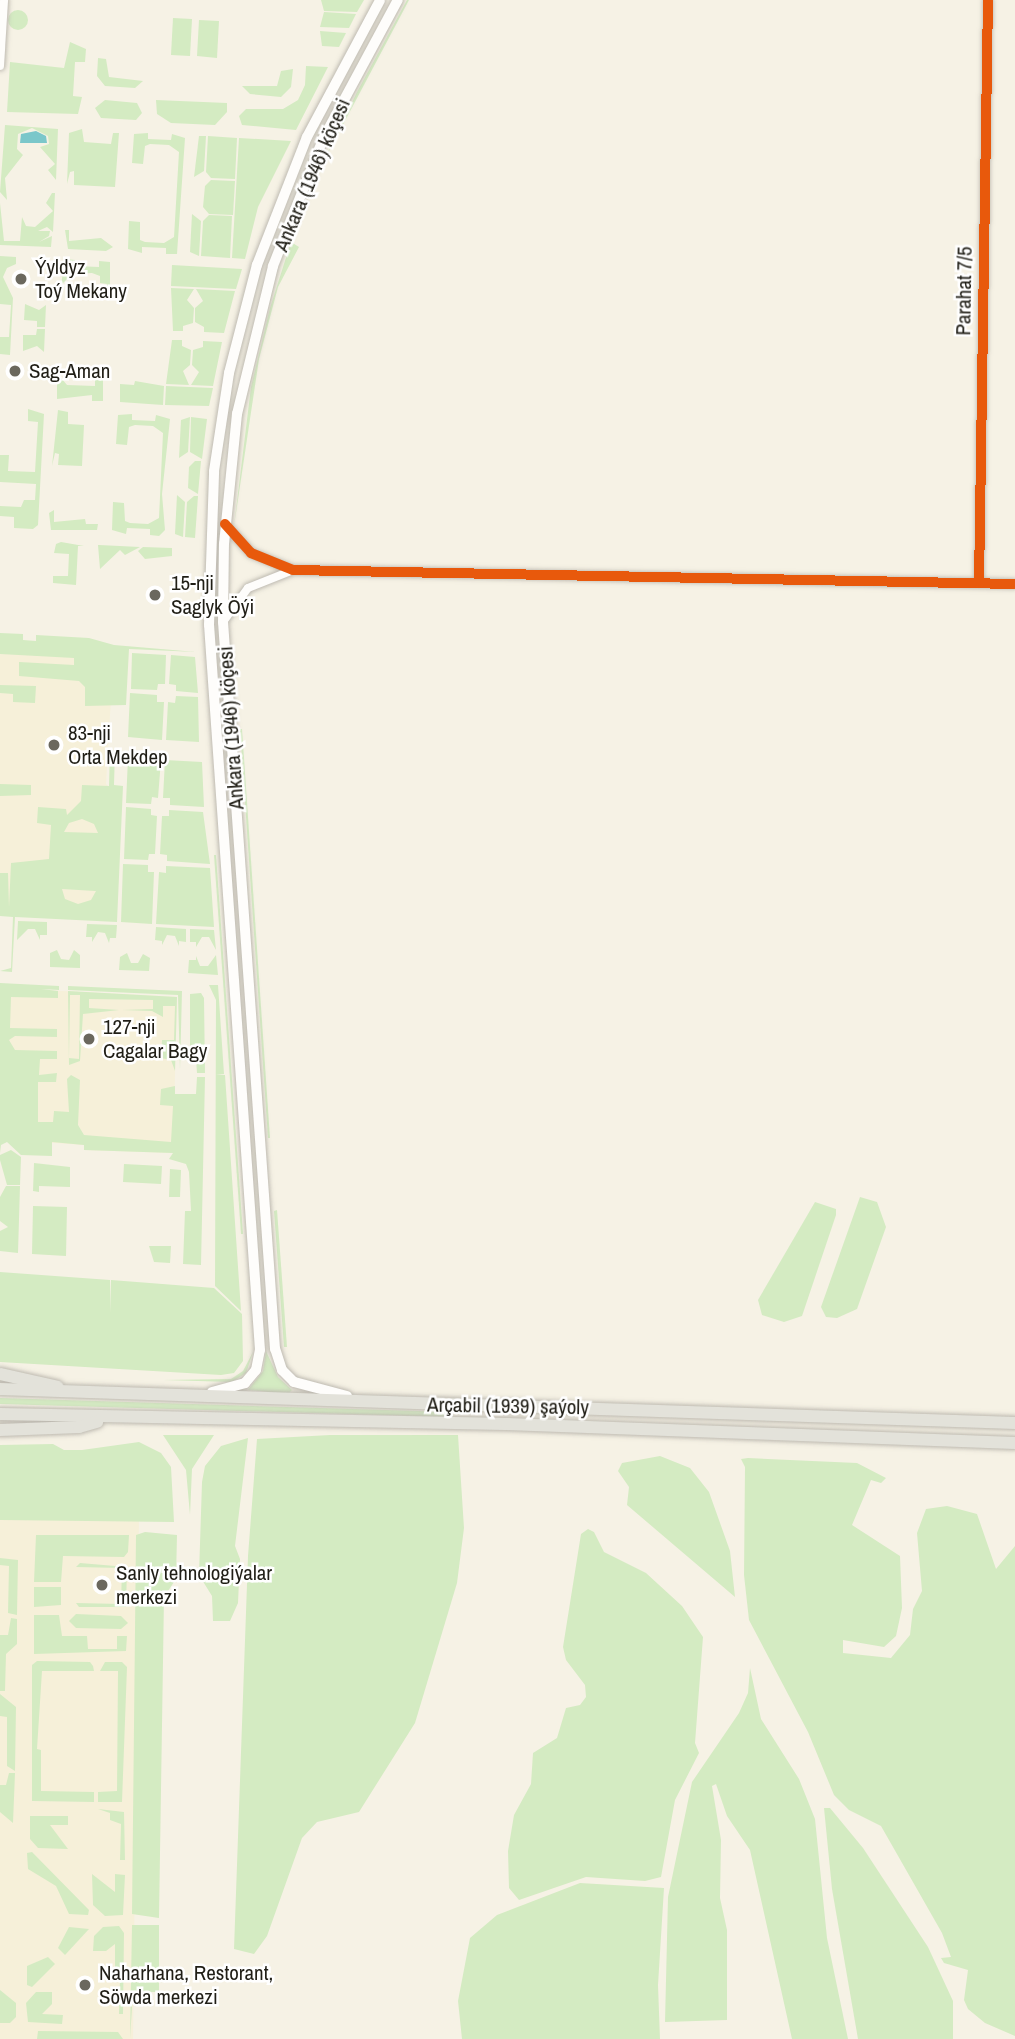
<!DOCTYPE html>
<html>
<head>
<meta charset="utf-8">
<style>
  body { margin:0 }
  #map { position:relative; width:1015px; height:2039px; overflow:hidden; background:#f6f2e5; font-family:"Archivo Narrow",sans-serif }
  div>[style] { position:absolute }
  .built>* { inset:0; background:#f6f0d9 }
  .green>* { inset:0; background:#d4ebc2 }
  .round { border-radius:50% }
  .water>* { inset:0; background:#7bc7ca }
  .roads { filter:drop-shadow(0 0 2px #bebab1) drop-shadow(0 0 2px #bebab1) }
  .street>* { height:8px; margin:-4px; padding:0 4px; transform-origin:4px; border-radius:4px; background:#fefdfb }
  .secondary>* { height:10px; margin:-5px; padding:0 5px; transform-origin:5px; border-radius:5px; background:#fefdfb }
  .primary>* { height:12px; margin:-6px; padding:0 6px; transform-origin:6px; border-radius:6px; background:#e3e2da }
  .cycleway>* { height:10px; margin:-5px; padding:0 5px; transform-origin:5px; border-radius:5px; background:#e8590c }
  .dots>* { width:19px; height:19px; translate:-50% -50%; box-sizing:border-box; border:4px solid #fff; border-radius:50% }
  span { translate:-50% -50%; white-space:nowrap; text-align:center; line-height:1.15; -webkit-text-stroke:5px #fff; paint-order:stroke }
  .street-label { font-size:21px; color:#201e16 }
  .poi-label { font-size:21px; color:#201e16 }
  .left { translate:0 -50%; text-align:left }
</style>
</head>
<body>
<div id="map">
  <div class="built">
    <div style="clip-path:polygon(0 641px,114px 647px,106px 784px,114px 791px,114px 916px,0 910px)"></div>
    <div style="clip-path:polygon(5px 988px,177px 997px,173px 1153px,84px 1150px,84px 1145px,24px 1141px,24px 1120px,0 1120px)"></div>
    <div style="clip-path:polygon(0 1512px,139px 1514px,133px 2039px,0 2039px)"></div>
  </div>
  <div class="green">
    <div style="clip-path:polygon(321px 0,364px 0,357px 12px,324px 11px)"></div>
    <div style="clip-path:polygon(407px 0,409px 0,320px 168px,357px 92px)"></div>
    <div class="round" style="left:8px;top:10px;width:20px;height:20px"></div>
    <div style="clip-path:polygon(324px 12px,356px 14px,349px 28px,320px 27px)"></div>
    <div style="clip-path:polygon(173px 18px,192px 19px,190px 56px,171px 55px)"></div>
    <div style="clip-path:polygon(199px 20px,219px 21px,217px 58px,197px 56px)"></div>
    <div style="clip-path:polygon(320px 31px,346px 33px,339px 47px,322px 46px)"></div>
    <div style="clip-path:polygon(70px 42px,86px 49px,85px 62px,75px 62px,73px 96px,82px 97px,78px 114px,7px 112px,10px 62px,64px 68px)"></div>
    <div style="clip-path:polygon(98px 58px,106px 59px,109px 77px,143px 81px,135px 88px,105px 86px,97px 76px)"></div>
    <div style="clip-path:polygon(306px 66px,328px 67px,296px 130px,242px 125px,239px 116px,246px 109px,283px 109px,298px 100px,305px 85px)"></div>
    <div style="clip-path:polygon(293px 69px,291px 87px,281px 97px,250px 94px,242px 86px,277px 86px,281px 71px)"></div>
    <div style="clip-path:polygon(105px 100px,137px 103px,142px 113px,136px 120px,101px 118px,95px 108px)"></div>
    <div style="clip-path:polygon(156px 100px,227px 103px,227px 112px,215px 125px,171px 123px,157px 114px)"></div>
    <div style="clip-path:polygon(5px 125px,58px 129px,56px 180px,48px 170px,55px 164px,40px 147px,49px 144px,48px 136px,32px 128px,18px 134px,17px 149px,23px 155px,5px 178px,7px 200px,0 192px)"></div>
    <div style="clip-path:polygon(82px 129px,84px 142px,111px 144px,113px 133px,119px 133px,115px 187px,74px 185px,74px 171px,70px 172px,67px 184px,69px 133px)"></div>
    <div style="clip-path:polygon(148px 133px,148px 139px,171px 140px,172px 134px,185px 138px,177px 254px,166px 254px,166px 248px,142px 247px,142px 253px,128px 249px,129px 221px,140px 222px,140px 240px,145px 242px,164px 243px,174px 237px,179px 152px,169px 145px,150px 144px,145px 146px,143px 164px,132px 163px,134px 134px)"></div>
    <div style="clip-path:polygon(199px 136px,206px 136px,204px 171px,194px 177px)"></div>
    <div style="clip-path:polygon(208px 136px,237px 138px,235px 179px,211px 178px,206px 172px)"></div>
    <div style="clip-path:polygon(239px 138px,291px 141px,258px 207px,245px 259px,232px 258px)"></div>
    <div style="clip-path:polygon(211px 180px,235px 181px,233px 215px,209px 214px,203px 207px,205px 186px)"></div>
    <div style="clip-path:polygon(52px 193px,55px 193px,53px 232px,47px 227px,38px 231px,50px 231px,49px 236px,39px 242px,52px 236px,51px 247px,0 245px,0 203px,4px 241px,20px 241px,22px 217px,26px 226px,35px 227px,53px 211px,46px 203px)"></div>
    <div style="clip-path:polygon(192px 214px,201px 221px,199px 256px,190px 252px)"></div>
    <div style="clip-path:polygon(209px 215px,232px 216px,230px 258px,201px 256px,203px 221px)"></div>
    <div style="clip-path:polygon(65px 230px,69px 230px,69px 241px,101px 238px,113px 247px,106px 251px,68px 249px)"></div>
    <div style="clip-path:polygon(291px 242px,299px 247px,278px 287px,259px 359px,234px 526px,251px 387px,270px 308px)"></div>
    <div style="clip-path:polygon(0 256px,16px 257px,16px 264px,7px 268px,3px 277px,13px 298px,10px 355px,0 354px,0 337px,9px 337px,11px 305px,0 304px)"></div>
    <div style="clip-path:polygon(65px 259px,75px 260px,75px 266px,99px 267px,99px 261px,110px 262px,110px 298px,107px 300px,107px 284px,100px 283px,100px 276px,92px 273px,72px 274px,61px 285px)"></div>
    <div style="clip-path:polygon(172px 265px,242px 269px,236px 289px,171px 286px)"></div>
    <div style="clip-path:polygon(171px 288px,194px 289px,187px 300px,194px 308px,193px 323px,183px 326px,183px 331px,173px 331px)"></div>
    <div style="clip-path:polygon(196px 289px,235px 291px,224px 333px,204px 332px,204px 327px,195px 322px,195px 308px,203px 301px)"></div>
    <div style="clip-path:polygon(25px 304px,39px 310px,46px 305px,45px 327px,37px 327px,37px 321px,24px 320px)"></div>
    <div style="clip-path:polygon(37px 329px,45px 329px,44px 352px,37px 346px,23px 351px,23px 335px,36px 335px)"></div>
    <div style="clip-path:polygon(172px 340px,182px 340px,182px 346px,191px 350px,190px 365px,183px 371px,189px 385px,166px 384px)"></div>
    <div style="clip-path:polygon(203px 341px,222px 342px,213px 386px,191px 385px,199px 372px,192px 365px,193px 350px,203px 347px)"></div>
    <div style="clip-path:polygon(103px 363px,103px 401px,92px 401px,92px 395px,57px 399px,57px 373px,67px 385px,95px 386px,95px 379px,103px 379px)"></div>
    <div style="clip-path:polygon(135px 381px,164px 386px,163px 405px,120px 402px,120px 384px,134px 385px)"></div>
    <div style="clip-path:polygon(166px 386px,213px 388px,209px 406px,165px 405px)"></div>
    <div style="clip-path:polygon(28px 409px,44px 414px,38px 525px,33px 529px,14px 528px,14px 517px,0 516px,0 506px,21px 507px,24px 500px,35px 500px,36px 484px,0 482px,0 455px,9px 455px,8px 471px,35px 472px,38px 422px,28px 421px)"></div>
    <div style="clip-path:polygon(58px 410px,68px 412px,68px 424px,84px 425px,82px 466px,58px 465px,59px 454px,55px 453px,52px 466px)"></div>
    <div style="clip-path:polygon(132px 414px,132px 420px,155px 421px,156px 415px,170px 419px,162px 494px,165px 530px,159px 536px,150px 535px,150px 529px,127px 528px,126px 534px,112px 530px,113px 502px,124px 503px,125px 521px,130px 523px,148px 524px,159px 518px,163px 433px,153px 426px,135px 425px,129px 427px,127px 445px,116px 444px,118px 415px)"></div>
    <div style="clip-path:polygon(190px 417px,188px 452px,179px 458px,181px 420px)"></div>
    <div style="clip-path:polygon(191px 417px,207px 419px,202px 459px,190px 452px)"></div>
    <div style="clip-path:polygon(195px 461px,201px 461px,198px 494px,188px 488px,189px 467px)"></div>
    <div style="clip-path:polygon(177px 495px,185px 502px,183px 537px,175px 534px)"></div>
    <div style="clip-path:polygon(194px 496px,198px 496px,195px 538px,185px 537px,187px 502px)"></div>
    <div style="clip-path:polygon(54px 510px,54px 522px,85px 519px,86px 524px,98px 524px,97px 530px,51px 530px,49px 513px)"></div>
    <div style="clip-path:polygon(61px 542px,84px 546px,78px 546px,76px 585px,53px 583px,53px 576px,68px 576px,69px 554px,54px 553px,56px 544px)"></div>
    <div style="clip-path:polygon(98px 545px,99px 545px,140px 547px,125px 555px,120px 550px,100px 569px)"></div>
    <div style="clip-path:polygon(143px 547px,172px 548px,172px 556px,145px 559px,138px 551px)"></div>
    <div style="clip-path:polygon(0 633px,23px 634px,23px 640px,36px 641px,36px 635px,89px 638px,114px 645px,196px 652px,129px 649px,126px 705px,85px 706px,85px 687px,79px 681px,19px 676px,19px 662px,74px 665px,74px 658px,0 654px)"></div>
    <div style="clip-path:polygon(132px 653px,166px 655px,165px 684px,158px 684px,157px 690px,131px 689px)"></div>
    <div style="clip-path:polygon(171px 655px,195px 657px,198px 693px,176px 691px,176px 685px,169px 684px)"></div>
    <div style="clip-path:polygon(0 685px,36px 686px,35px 703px,13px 702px,13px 694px,0 693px)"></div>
    <div style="clip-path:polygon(130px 693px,157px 695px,157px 702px,164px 702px,162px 740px,128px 737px)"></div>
    <div style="clip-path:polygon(176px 696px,198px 697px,199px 742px,166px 740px,168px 702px,175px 703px)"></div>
    <div style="clip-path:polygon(240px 729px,242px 729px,270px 1138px,268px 1138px)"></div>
    <div style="clip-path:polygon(evenodd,110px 751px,115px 751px,114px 785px,123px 786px,117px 922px,15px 917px,12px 972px,0 971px,11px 968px,13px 917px,0 916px,0 873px,8px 873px,9px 907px,11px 863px,49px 859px,51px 825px,37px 823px,38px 807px,66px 809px,67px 815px,81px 801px,82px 785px,109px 786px,110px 751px,82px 819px,94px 824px,98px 833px,64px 832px,69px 823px,82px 819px,110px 751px,62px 889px,95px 891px,96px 891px,91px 900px,78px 904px,65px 899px,62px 889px)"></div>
    <div style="clip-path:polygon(128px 758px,161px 760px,158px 798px,152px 797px,151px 804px,126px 803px)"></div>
    <div style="clip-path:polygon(165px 760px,202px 762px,204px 807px,170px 805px,170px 798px,163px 798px)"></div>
    <div style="clip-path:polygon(0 784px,31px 785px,31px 795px,0 796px)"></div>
    <div style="clip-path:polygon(126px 807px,151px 809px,151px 815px,157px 816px,155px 854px,149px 854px,148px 860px,124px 859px)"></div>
    <div style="clip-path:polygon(169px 810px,203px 812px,210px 864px,167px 861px,167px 855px,160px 854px,162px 816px,169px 816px)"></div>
    <div style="clip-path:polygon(214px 855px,216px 855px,243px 1234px,241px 1234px)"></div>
    <div style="clip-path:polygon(123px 864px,148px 865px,148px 872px,154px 872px,152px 924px,121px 922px)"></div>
    <div style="clip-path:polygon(166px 866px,210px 868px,214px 927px,156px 924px,159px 872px,166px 873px)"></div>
    <div style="clip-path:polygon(18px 921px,47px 922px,47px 935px,40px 935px,40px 940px,35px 929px,28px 929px,17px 940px)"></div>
    <div style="clip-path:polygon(87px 924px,117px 925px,116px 938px,110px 938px,109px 943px,105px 933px,98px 932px,92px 942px,92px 937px,86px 937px)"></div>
    <div style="clip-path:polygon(156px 927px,186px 929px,186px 942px,179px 941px,179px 946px,175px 936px,167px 935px,162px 945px,162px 941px,155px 940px)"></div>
    <div style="clip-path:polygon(190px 929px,214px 930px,216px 950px,209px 937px,202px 937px,196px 947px,196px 942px,190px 942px)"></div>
    <div style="clip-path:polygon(57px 950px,61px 959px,69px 960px,74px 950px,80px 955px,80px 968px,50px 967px,50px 953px)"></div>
    <div style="clip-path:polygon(127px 953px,131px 963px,138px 963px,143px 954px,150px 958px,149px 971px,119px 970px,120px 957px)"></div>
    <div style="clip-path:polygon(216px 955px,218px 975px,188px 973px,189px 960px,196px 960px,196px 956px,200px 966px,208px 966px)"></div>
    <div style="clip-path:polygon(0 983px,59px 986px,59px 990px,41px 989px,58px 991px,58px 998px,11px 997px,10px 1028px,57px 1029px,57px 1037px,15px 1036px,9px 1040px,15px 1050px,57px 1051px,57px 1059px,40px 1059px,39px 1075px,57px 1073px,56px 1082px,38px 1082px,38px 1122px,53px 1122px,54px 1111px,69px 1112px,67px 1079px,71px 1075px,80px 1080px,78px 1125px,84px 1135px,171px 1142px,173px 1106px,160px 1105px,161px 1089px,175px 1086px,175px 1094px,196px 1094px,197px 1077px,205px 1077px,201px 1265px,183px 1264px,185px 1211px,191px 1211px,189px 1172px,186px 1164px,169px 1159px,173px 1153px,84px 1150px,84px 1145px,52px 1142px,52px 1156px,21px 1155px,7px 1142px,1px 1145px,0 1153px)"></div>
    <div style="clip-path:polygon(209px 985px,218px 985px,224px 1074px,216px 1075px,225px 1075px,241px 1311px,215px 1286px,216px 1000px)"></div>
    <div style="clip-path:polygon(68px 986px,182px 991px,180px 1070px,178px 995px,68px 990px)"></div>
    <div style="clip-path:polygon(evenodd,68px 991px,177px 997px,175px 1071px,171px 1060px,161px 1058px,162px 1040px,174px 1040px,175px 1006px,163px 1006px,163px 1017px,152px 1011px,122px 1010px,153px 1009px,153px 1000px,89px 999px,89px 1008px,119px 1010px,83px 1014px,80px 1061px,69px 1065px,68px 991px,70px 995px,80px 995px,79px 1059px,69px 1058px,70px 995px)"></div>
    <div style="clip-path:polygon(201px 993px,204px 998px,205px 1073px,197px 1073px,196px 1059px,190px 1052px,190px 994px)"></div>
    <div style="clip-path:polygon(11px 1150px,21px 1157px,20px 1185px,7px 1185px,0 1160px,0 1155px)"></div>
    <div style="clip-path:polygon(34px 1163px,70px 1167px,70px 1187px,39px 1186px,39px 1192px,33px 1191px)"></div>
    <div style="clip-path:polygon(124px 1164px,162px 1166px,161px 1184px,123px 1182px)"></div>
    <div style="clip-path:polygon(170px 1169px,181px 1170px,180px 1197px,169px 1197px)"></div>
    <div style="clip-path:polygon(6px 1186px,20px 1186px,18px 1253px,0 1251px,0 1231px,8px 1227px,0 1221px,0 1197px)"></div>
    <div style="clip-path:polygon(860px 1197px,877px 1202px,886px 1227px,857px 1309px,837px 1318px,826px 1317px,821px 1307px)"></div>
    <div style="clip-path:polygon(815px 1202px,836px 1209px,836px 1215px,802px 1316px,784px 1322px,762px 1315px,758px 1300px)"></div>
    <div style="clip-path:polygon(33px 1206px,67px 1207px,66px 1256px,32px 1254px)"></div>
    <div style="clip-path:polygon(277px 1210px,287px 1347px,284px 1347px,274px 1211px)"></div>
    <div style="clip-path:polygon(149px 1246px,171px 1246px,170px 1263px,154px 1262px)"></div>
    <div style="clip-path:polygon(0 1272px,110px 1280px,111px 1313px,111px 1280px,214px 1288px,242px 1314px,243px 1361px,234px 1373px,221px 1375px,0 1362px)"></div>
    <div style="clip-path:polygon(266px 1351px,278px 1377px,292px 1390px,288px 1394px,248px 1390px,263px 1371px)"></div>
    <div style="clip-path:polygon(253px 1352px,246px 1373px,232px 1382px,163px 1380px,231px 1379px,243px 1371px)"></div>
    <div style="clip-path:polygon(0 1398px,451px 1412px,451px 1417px,0 1404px)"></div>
    <div style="clip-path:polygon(163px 1435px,214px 1435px,192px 1469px,190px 1515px,186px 1470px)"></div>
    <div style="clip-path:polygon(330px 1435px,458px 1435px,464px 1528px,457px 1583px,415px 1723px,359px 1812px,317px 1822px,302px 1838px,267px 1936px,254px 1954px,234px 1949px,248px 1556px,257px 1439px)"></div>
    <div style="clip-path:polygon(248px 1438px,235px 1546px,240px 1559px,238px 1603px,230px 1621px,213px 1621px,212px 1596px,199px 1575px,202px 1482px,205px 1466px,221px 1446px)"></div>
    <div style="clip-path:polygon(139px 1442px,161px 1453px,171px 1467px,174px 1522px,0 1520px,0 1445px,53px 1444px,64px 1450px,82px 1450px)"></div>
    <div style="clip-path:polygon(660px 1456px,690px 1468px,709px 1492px,730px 1551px,735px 1597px,627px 1505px,629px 1487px,618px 1471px,622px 1463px)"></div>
    <div style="clip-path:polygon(748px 1458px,857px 1463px,886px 1478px,881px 1483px,871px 1480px,852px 1525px,900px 1556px,902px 1608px,896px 1636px,884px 1647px,843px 1640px,843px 1653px,891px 1658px,910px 1635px,913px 1609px,922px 1591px,917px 1533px,926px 1509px,947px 1506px,977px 1514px,996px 1569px,1015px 1546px,1015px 2036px,985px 2023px,968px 2009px,964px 2000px,968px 1970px,944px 1963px,941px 1958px,951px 1957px,942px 1933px,881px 1826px,849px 1810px,834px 1795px,808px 1732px,749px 1620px,744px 1575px,745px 1467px,741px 1459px)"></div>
    <div style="clip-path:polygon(588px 1529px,594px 1532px,604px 1552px,646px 1573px,682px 1606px,703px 1637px,695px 1743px,699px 1753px,675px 1800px,661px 1877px,645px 1881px,586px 1877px,519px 1900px,509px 1888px,508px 1851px,514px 1815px,531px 1784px,533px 1753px,557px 1738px,566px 1708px,580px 1705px,586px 1697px,585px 1685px,566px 1660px,563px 1647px,581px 1534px)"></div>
    <div style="clip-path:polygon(145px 1532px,177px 1535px,176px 1579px,164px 1597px,159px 1918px,132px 1914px,136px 1535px)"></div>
    <div style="clip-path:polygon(36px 1535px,129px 1535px,128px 1552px,124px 1557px,63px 1556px,61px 1582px,34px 1582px)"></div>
    <div style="clip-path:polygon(0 1558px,18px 1560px,17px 1615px,8px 1613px,9px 1566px,0 1565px)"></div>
    <div style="clip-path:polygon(80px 1563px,127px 1567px,126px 1607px,79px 1607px,76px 1603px,121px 1604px,122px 1568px,76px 1567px)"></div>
    <div style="clip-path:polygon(34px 1587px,61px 1587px,61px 1605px,34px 1607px)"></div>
    <div style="clip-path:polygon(76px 1614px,121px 1616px,128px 1623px,121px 1629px,76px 1628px,69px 1621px)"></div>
    <div style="clip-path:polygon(34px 1615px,59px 1615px,62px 1636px,87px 1636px,88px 1649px,117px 1649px,117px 1636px,127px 1636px,126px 1651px,34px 1654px)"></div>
    <div style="clip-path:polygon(11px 1618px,17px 1619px,17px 1644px,6px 1654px,5px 1691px,0 1691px,0 1635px,8px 1635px)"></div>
    <div style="clip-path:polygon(37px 1661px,90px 1662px,93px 1666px,94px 1671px,42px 1671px,37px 1749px,41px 1750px,41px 1791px,94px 1792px,94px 1802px,32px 1801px,32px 1665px)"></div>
    <div style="clip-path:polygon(105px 1662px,122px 1662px,127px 1667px,122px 1802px,98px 1802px,98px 1792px,117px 1791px,118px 1671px,100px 1671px)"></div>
    <div style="clip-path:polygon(750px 1668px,761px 1719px,799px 1779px,815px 1819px,827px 1938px,848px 2039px,792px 2039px,750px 1850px,727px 1816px,716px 1784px,712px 1786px,721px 1840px,720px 1898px,727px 1930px,727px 2020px,665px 2022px,668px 1897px,692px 1782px,739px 1713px,748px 1693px)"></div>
    <div style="clip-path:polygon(0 1694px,16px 1707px,15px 1771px,7px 1766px,7px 1717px,0 1716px)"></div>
    <div style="clip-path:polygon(9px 1773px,15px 1773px,13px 1823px,0 1812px,0 1785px,6px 1785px)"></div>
    <div style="clip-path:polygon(824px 1808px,830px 1808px,863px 1848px,928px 1947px,953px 2001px,953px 2039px,858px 2039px,832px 1889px)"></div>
    <div style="clip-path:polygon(98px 1809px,124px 1812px,125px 1860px,120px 1860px,121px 1824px,110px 1820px,110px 1813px)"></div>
    <div style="clip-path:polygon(30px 1816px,68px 1816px,68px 1825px,50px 1825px,68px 1849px,38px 1848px,30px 1839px)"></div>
    <div style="clip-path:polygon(32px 1852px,89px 1910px,88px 1915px,69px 1914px,56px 1886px,28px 1869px,27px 1853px)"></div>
    <div style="clip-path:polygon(92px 1874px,115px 1892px,115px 1874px,125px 1875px,123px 1915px,105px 1916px,93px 1905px)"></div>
    <div style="clip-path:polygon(580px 1883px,664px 1888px,658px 1985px,660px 2039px,462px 2039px,458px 2001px,470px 1938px,497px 1915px)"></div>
    <div style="clip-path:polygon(132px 1925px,159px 1925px,159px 1992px,133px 1992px,130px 2039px)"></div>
    <div style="clip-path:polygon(119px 1926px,124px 1933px,123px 2014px,119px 2014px,120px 1979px,115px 1979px,115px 1944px,106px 1951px,93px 1951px,94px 1936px,103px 1927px)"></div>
    <div style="clip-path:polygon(69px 1927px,89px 1929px,65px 1955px,58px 1948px)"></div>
    <div style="clip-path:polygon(48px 1957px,55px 1964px,32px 1987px,27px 1985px,27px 1966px)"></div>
    <div style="clip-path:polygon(0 1990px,16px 2003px,16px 2017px,10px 2023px,0 2023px)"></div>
    <div style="clip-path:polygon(36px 1992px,52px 1992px,52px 2004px,42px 2014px,63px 2015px,62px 2024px,28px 2022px,26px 2003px)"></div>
    <div style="clip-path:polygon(38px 2031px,118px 2032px,123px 2039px,37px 2039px)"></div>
  </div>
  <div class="water">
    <div style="clip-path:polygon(36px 131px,46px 136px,47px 143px,20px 143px,21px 134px)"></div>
  </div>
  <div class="roads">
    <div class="street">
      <div style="left:0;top:66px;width:66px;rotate:-86.5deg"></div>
      <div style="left:225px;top:524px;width:39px;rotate:48deg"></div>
      <div style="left:251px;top:553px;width:45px;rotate:22deg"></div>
      <div style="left:293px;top:570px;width:722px;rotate:1.11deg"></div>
      <div style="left:979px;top:583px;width:583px;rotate:-89.12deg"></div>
      <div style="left:223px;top:622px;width:42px;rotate:-53.7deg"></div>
      <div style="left:248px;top:588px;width:48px;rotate:-21.8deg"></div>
    </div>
    <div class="secondary">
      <div style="left:212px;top:1392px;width:34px;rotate:-15deg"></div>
      <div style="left:245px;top:1383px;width:17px;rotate:-50deg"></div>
      <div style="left:256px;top:1370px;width:20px;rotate:-79deg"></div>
      <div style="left:260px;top:1350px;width:727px;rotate:-94.02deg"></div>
      <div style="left:209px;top:625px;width:154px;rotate:-88.1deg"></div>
      <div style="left:214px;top:471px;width:99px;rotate:-81.3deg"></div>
      <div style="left:229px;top:373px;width:112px;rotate:-75.5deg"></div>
      <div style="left:257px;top:265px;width:137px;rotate:-68.7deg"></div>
      <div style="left:307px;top:137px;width:155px;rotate:-61.9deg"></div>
      <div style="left:347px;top:1396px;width:55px;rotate:-165.2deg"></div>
      <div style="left:294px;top:1382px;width:17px;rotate:-135deg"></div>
      <div style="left:282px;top:1370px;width:22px;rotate:-108deg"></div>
      <div style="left:275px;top:1349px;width:729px;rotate:-94.09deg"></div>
      <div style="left:223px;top:622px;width:78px;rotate:-89.3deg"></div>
      <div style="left:224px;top:544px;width:131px;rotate:-84.3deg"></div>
      <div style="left:237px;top:414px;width:152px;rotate:-76.3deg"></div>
      <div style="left:273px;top:266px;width:136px;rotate:-68.5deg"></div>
      <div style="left:323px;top:139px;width:158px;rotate:-61.7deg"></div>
    </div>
    <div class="primary">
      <div style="left:0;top:1374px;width:59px;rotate:12.6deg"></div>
      <div style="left:0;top:1389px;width:1016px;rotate:1.92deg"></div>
      <div style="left:0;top:1414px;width:507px;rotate:1.13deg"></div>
      <div style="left:507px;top:1424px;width:508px;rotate:2.14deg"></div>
      <div style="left:0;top:1430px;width:79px;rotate:-2.2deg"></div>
      <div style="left:79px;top:1427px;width:19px;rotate:-16deg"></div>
    </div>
  </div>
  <div class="cycleway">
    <div style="left:225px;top:524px;width:39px;rotate:48deg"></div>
    <div style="left:251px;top:553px;width:45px;rotate:22deg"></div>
    <div style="left:293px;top:570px;width:722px;rotate:1.11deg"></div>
    <div style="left:979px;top:583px;width:583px;rotate:-89.12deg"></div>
  </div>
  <div class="dots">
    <div style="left:21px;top:279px;background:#6b685e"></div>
    <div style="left:15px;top:371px;background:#6b685e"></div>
    <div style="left:155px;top:595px;background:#6b685e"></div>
    <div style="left:54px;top:745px;background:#6b685e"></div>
    <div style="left:89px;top:1039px;background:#6b685e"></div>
    <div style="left:102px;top:1585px;background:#6b685e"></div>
    <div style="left:85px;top:1985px;background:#6b685e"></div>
  </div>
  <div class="street-label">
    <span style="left:312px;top:175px;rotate:-67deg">Ankara (1946) köçesi</span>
    <span style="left:964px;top:291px;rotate:-89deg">Parahat 7/5</span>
    <span style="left:231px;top:728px;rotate:-94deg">Ankara (1946) köçesi</span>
    <span style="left:508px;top:1406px;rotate:1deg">Arçabil (1939) şaýoly</span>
  </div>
  <div class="poi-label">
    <span class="left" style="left:35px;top:279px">Ýyldyz<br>Toý Mekany</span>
    <span class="left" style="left:29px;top:371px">Sag-Aman</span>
    <span class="left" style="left:171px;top:595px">15-nji<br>Saglyk Öýi</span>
    <span class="left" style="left:68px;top:745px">83-nji<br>Orta Mekdep</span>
    <span class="left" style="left:103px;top:1039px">127-nji<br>Cagalar Bagy</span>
    <span class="left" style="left:116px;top:1585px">Sanly tehnologiýalar<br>merkezi</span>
    <span class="left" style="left:99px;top:1985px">Naharhana, Restorant,<br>Söwda merkezi</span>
  </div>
</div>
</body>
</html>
